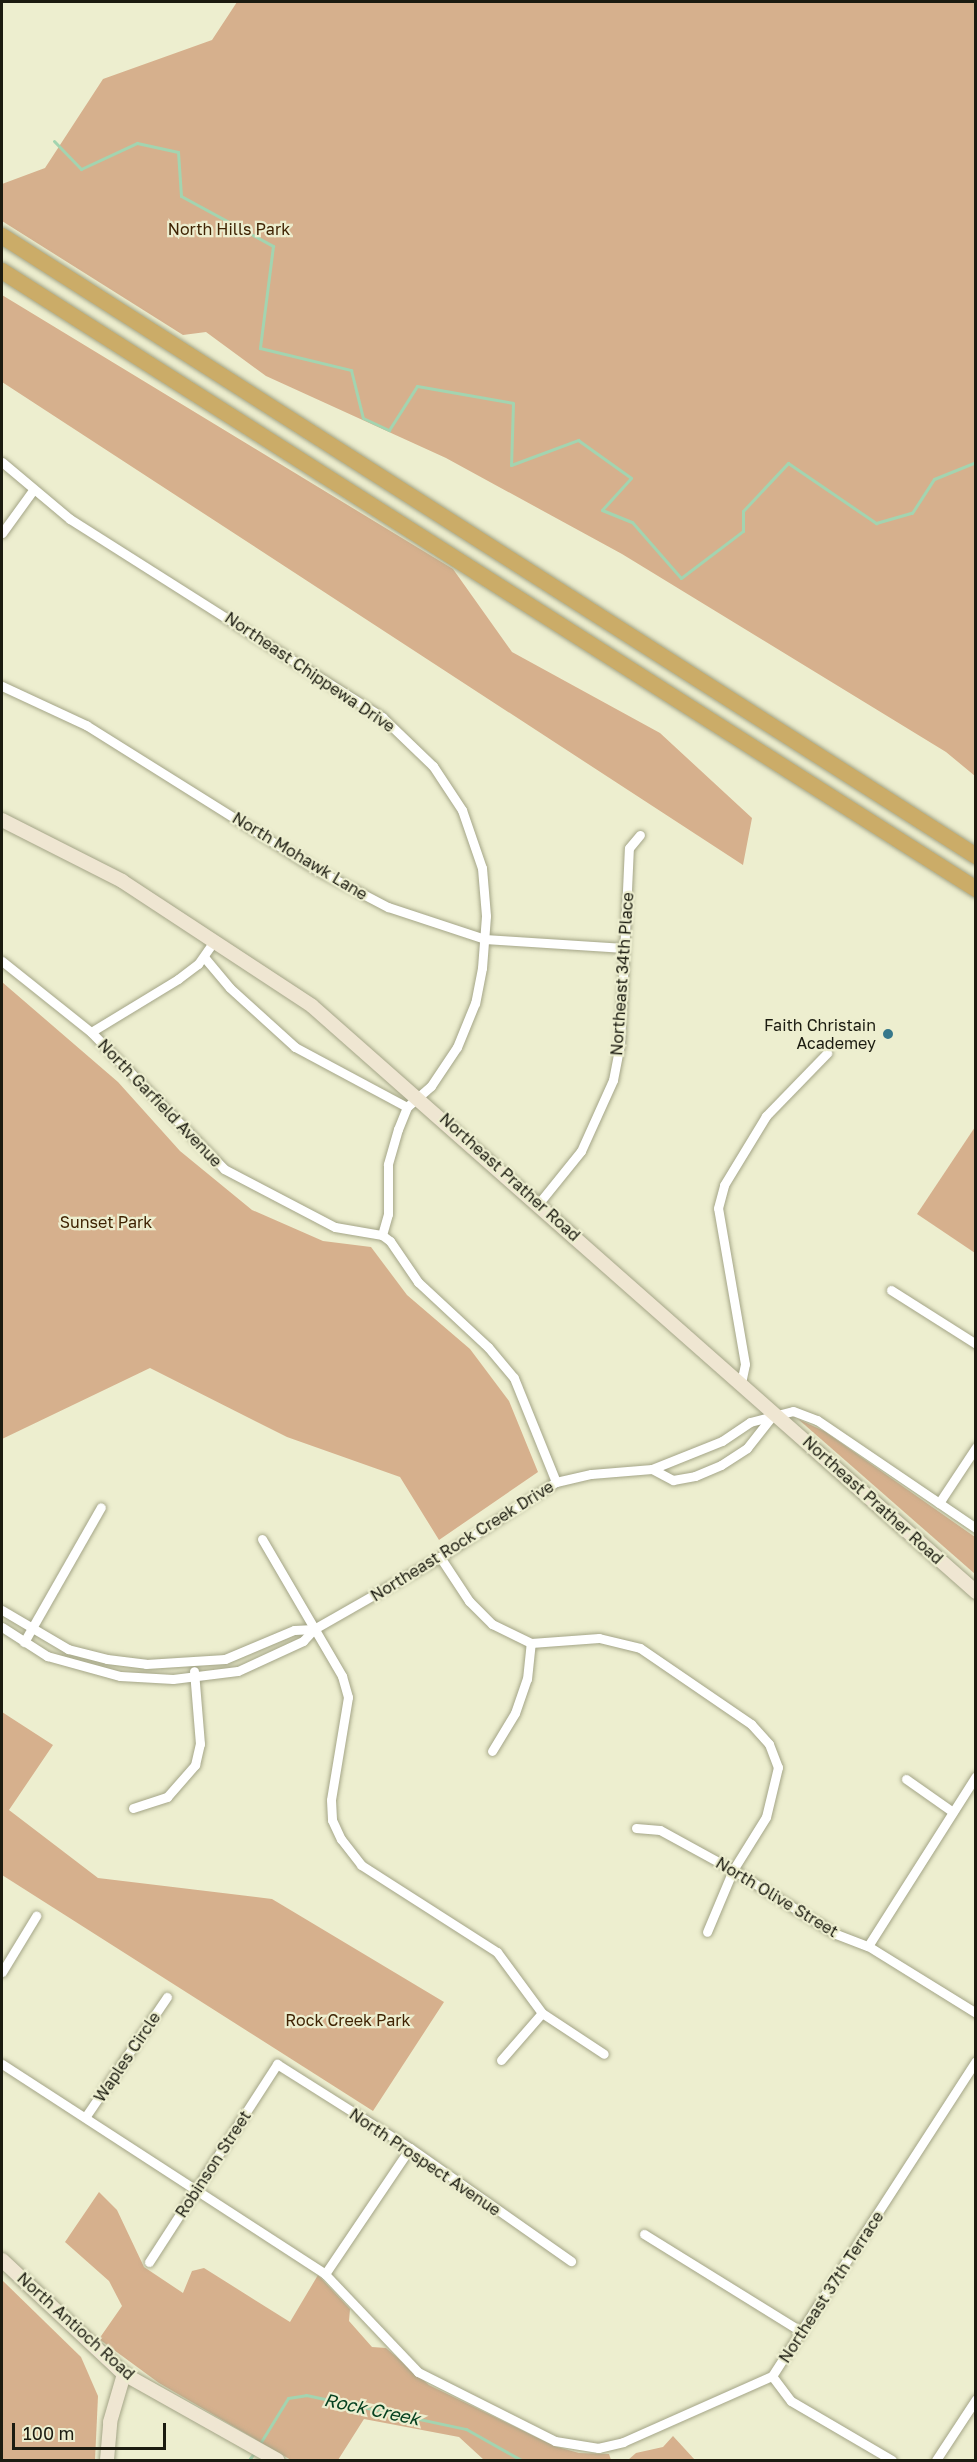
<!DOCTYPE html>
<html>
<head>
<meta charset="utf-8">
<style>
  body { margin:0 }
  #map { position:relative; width:977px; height:2462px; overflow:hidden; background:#edeecf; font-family:"Golos Text",sans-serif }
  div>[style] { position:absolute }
  .green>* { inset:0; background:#d6b08d }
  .stream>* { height:3px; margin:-1.5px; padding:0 1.5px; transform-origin:1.5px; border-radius:1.5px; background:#a3d4b0 }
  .roads { filter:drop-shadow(0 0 2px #a4a587) drop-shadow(0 0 2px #a4a587) }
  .street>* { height:9px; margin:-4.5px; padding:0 4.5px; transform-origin:4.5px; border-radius:4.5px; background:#fff }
  .secondary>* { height:14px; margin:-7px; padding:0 7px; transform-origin:7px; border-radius:7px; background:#efe6d2 }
  .highway>* { height:16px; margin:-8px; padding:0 8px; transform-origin:8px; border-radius:8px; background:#cbac68 }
  .dots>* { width:16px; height:16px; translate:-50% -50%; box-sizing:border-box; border:3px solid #edeecf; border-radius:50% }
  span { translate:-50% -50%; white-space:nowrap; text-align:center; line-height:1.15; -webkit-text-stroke:4.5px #edeecf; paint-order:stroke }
  .park-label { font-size:16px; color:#3f2303 }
  .street-label { font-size:16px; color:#1b1b10 }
  .poi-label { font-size:16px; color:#1b1b10 }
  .right { translate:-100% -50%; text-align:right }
  .water-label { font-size:18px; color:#074221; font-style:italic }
  .frame { position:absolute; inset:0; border:3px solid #1b1b10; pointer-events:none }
  .scale { position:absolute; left:12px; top:2423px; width:154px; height:27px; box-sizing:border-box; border:3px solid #1b1b10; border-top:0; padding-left:8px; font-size:18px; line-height:21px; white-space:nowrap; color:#1b1b10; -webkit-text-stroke:4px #edeecf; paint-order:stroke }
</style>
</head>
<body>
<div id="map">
  <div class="green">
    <div style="clip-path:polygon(237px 2px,975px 2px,975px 776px,946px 752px,622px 554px,446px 458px,266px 376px,206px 332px,183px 335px,2px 221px,2px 184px,45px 168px,103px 79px,212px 40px)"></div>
    <div style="clip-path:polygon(2px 295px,453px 569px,512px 652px,660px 733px,752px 818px,743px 865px,2px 382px)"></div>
    <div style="clip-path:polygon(2px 982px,118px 1082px,180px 1151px,252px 1210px,323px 1241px,371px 1247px,407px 1295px,470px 1349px,509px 1401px,538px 1472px,439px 1540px,400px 1477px,287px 1437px,150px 1368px,2px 1439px)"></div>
    <div style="clip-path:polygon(975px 1127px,975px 1253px,917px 1214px)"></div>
    <div style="clip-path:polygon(798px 1419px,824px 1431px,975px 1537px,975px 1574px)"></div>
    <div style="clip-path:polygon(2px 1712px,53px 1745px,9px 1810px,98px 1878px,272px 1899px,444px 2002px,373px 2111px,2px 1875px)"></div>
    <div style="clip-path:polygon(99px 2192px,117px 2210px,144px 2267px,183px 2293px,192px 2271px,204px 2268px,290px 2322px,318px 2275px,350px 2309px,349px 2321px,372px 2347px,386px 2348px,429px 2385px,554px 2446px,579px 2453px,609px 2454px,611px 2460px,484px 2460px,459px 2437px,364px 2419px,338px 2460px,291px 2460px,159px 2383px,99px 2339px,122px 2306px,109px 2281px,65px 2242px)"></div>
    <div style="clip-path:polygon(2px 2280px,81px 2357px,98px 2396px,95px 2460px,2px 2460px)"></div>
    <div style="clip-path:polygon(673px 2436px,695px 2460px,628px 2460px,636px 2453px,663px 2447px)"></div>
  </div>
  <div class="stream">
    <div style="left:54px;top:141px;width:39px;rotate:46deg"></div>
    <div style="left:81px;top:169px;width:62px;rotate:-24.9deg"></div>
    <div style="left:137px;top:143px;width:42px;rotate:12.4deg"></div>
    <div style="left:178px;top:152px;width:44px;rotate:86.1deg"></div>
    <div style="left:181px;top:196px;width:105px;rotate:28.5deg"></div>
    <div style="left:273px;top:246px;width:103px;rotate:97.3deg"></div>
    <div style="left:260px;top:348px;width:94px;rotate:13.6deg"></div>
    <div style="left:351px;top:370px;width:49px;rotate:76deg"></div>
    <div style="left:363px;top:418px;width:29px;rotate:25deg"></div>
    <div style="left:389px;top:430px;width:52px;rotate:-57.5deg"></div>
    <div style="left:417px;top:386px;width:97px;rotate:10deg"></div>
    <div style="left:513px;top:403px;width:62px;rotate:91.8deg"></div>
    <div style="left:511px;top:465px;width:72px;rotate:-20.5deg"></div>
    <div style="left:578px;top:440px;width:65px;rotate:35.6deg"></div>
    <div style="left:631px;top:478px;width:43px;rotate:132.2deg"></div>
    <div style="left:602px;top:510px;width:32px;rotate:22deg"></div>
    <div style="left:632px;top:522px;width:74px;rotate:48.8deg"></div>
    <div style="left:681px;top:578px;width:78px;rotate:-37.2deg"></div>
    <div style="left:743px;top:531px;width:20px;rotate:-90deg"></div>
    <div style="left:743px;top:511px;width:66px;rotate:-46.8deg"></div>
    <div style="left:788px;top:463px;width:107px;rotate:34.3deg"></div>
    <div style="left:876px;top:523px;width:37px;rotate:-16deg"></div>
    <div style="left:912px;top:513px;width:40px;rotate:-57.1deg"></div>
    <div style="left:934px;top:479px;width:45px;rotate:-22deg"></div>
    <div style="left:259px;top:2445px;width:55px;rotate:-58.3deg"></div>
    <div style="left:288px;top:2398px;width:18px;rotate:-9deg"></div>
    <div style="left:306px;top:2395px;width:164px;rotate:12deg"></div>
    <div style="left:466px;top:2429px;width:63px;rotate:29.4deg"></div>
    <div style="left:249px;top:2460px;width:9px;rotate:-54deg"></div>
  </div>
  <div class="roads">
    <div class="street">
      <div style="left:2px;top:462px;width:89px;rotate:40deg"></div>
      <div style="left:70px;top:519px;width:370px;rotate:32.4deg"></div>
      <div style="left:382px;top:717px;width:71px;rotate:43.9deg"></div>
      <div style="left:433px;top:766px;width:53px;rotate:56.6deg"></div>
      <div style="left:462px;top:810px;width:61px;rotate:71deg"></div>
      <div style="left:482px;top:868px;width:48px;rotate:85.2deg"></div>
      <div style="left:486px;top:916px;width:52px;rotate:94.4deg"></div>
      <div style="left:482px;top:968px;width:36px;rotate:101deg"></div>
      <div style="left:475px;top:1003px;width:48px;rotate:112.2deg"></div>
      <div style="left:457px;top:1047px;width:47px;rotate:123.7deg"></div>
      <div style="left:431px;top:1086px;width:32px;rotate:139deg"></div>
      <div style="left:407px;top:1107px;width:24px;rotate:112deg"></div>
      <div style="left:398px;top:1129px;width:37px;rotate:106deg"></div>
      <div style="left:388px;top:1165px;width:49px;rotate:90deg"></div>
      <div style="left:388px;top:1214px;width:22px;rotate:106deg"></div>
      <div style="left:2px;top:533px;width:53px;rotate:-54.2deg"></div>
      <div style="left:2px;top:686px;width:93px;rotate:24.9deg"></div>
      <div style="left:86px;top:725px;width:275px;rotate:32.1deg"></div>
      <div style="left:319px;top:871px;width:78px;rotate:27.6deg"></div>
      <div style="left:388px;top:907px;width:102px;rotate:18.3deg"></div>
      <div style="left:485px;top:939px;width:139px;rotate:3.7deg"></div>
      <div style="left:204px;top:957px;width:40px;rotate:50deg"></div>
      <div style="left:230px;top:988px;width:88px;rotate:42.2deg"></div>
      <div style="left:295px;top:1047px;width:127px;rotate:28.2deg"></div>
      <div style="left:2px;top:961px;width:114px;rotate:38.6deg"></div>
      <div style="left:91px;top:1032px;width:191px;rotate:45.8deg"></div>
      <div style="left:224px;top:1169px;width:125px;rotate:27.6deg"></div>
      <div style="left:335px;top:1227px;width:48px;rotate:9.7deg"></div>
      <div style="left:382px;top:1235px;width:10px;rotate:37deg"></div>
      <div style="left:390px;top:1241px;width:50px;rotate:55.7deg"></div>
      <div style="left:418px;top:1282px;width:96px;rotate:42.9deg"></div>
      <div style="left:488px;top:1347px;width:40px;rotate:50deg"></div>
      <div style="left:514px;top:1378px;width:112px;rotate:68deg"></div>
      <div style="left:91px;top:1032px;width:102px;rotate:-31.3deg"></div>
      <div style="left:178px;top:979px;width:25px;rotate:-37deg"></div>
      <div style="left:198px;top:964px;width:29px;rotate:-55deg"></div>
      <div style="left:539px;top:1203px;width:67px;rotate:-51.1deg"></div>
      <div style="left:581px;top:1151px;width:78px;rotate:-65.7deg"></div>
      <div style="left:613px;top:1080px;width:37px;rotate:-79deg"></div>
      <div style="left:620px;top:1044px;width:196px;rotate:-87.4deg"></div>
      <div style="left:629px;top:848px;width:17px;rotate:-50deg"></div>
      <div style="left:891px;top:1290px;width:101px;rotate:32.4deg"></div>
      <div style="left:741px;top:1383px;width:19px;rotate:-78deg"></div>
      <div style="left:745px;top:1364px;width:158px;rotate:-99.8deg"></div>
      <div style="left:718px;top:1208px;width:24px;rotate:-75deg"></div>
      <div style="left:724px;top:1185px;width:81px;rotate:-58.7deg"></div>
      <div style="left:766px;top:1116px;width:88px;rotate:-45.9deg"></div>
      <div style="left:652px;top:1469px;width:24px;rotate:28deg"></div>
      <div style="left:673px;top:1480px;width:22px;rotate:-10deg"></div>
      <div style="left:695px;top:1476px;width:28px;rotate:-23deg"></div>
      <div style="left:721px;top:1465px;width:31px;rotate:-33deg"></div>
      <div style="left:747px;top:1448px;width:42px;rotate:-51.8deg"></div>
      <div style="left:939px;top:1503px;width:67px;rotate:-56.5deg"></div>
      <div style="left:262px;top:1539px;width:159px;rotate:59.7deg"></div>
      <div style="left:342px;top:1676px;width:22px;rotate:74deg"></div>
      <div style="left:348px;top:1697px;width:104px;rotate:99.4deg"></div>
      <div style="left:331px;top:1800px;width:20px;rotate:87deg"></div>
      <div style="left:332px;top:1820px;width:21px;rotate:65deg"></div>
      <div style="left:341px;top:1839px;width:33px;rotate:52deg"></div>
      <div style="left:361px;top:1865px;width:161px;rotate:32.6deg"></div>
      <div style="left:497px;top:1952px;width:76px;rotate:53.6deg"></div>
      <div style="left:542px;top:2013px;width:74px;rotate:33.5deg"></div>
      <div style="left:440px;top:1557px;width:53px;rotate:56.6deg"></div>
      <div style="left:469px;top:1601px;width:33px;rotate:45deg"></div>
      <div style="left:492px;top:1624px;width:43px;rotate:26deg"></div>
      <div style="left:531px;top:1643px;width:68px;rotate:-4.2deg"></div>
      <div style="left:599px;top:1638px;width:42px;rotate:13.7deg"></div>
      <div style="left:640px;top:1648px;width:135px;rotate:34.4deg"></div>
      <div style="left:751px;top:1724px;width:27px;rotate:48deg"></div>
      <div style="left:769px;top:1744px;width:25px;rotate:69deg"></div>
      <div style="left:778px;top:1767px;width:51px;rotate:103.5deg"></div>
      <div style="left:766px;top:1817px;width:62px;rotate:121.9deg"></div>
      <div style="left:733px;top:1870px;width:67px;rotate:112.8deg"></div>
      <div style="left:2px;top:1610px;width:77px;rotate:30.6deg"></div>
      <div style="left:68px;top:1649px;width:40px;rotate:14.4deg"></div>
      <div style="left:107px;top:1659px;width:39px;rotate:7deg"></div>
      <div style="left:146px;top:1664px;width:79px;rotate:-3.6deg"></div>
      <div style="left:225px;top:1659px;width:75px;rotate:-22.8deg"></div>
      <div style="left:294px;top:1630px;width:20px;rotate:-3deg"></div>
      <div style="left:2px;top:1627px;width:54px;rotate:32.8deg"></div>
      <div style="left:47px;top:1656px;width:76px;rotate:15.3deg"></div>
      <div style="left:120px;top:1676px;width:53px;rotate:3.2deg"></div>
      <div style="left:173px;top:1679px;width:65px;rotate:-7deg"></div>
      <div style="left:238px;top:1671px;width:72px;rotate:-24.8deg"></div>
      <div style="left:303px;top:1641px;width:16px;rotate:-47deg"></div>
      <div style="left:314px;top:1629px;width:145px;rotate:-29.7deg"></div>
      <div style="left:440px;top:1557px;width:138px;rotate:-32.9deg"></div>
      <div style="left:556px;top:1482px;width:36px;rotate:-13deg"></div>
      <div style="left:591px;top:1474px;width:61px;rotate:-4.7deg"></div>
      <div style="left:652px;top:1469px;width:75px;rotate:-21.8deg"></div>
      <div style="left:722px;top:1441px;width:34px;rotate:-34deg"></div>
      <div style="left:750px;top:1422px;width:44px;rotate:-14.3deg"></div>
      <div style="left:793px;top:1411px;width:26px;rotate:21deg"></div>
      <div style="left:817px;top:1420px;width:192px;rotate:34.2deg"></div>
      <div style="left:24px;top:1642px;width:155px;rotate:-60.3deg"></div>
      <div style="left:492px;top:1751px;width:44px;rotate:-58.8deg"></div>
      <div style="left:515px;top:1713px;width:36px;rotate:-71deg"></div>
      <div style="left:527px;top:1679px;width:36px;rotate:-84deg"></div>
      <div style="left:906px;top:1779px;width:57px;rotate:35.1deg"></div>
      <div style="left:133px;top:1808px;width:36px;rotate:-18deg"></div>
      <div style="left:167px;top:1797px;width:43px;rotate:-48.8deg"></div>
      <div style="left:195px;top:1765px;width:22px;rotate:-77deg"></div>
      <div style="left:200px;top:1744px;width:73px;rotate:-94.7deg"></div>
      <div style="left:636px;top:1828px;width:24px;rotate:5deg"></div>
      <div style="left:660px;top:1830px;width:83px;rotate:28.7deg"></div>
      <div style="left:733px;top:1870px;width:121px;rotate:31.9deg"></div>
      <div style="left:836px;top:1934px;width:34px;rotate:21deg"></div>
      <div style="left:868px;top:1946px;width:127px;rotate:31.8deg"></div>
      <div style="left:868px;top:1946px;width:201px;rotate:-57.6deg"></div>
      <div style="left:2px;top:1972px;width:66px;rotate:-58.7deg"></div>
      <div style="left:501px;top:2060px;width:62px;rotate:-48.9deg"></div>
      <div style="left:2px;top:2064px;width:385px;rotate:33deg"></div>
      <div style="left:325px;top:2274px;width:135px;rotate:46.5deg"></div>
      <div style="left:418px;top:2372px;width:153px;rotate:26.7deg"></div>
      <div style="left:555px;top:2441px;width:44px;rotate:9.2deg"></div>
      <div style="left:598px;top:2448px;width:26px;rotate:-13deg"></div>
      <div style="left:623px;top:2442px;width:163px;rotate:-23.9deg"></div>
      <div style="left:772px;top:2376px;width:375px;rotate:-57.1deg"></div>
      <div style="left:86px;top:2116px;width:144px;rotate:-55.8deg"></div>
      <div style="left:644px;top:2234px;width:186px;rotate:31.8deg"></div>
      <div style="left:149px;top:2262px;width:236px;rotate:-57.1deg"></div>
      <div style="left:277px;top:2064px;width:157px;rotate:32.3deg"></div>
      <div style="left:410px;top:2148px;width:197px;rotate:35.1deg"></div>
      <div style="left:325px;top:2274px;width:152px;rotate:-56deg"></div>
      <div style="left:772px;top:2376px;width:31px;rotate:53deg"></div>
      <div style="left:791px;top:2401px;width:117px;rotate:30.3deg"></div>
      <div style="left:936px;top:2460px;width:73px;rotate:-56.7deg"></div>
    </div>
    <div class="secondary">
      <div style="left:2px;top:820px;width:135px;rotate:26.9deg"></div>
      <div style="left:122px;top:881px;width:227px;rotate:33.3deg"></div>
      <div style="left:312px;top:1006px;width:886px;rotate:41.43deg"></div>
      <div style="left:2px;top:2260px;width:167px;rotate:43.1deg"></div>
      <div style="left:124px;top:2374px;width:176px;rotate:29.3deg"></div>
      <div style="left:107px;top:2460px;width:38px;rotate:-85deg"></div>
      <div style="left:110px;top:2422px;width:50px;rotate:-73.7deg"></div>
    </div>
    <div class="highway">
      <div style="left:2px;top:236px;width:1155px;rotate:32.48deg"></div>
      <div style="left:2px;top:271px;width:1154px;rotate:32.4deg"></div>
    </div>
  </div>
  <div class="dots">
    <div style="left:888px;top:1034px;background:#37788b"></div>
  </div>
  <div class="park-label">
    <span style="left:229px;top:229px">North Hills Park</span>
    <span style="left:106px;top:1222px">Sunset Park</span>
    <span style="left:348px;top:2020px">Rock Creek Park</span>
  </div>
  <div class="street-label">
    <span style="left:310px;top:672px;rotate:34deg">Northeast Chippewa Drive</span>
    <span style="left:300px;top:856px;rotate:31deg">North Mohawk Lane</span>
    <span style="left:622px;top:974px;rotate:-86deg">Northeast 34th Place</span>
    <span style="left:160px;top:1103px;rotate:46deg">North Garfield Avenue</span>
    <span style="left:510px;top:1177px;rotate:42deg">Northeast Prather Road</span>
    <span style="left:873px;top:1500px;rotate:42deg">Northeast Prather Road</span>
    <span style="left:462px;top:1541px;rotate:-32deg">Northeast Rock Creek Drive</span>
    <span style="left:777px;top:1897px;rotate:31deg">North Olive Street</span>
    <span style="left:127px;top:2057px;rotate:-56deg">Waples Circle</span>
    <span style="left:425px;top:2162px;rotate:34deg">North Prospect Avenue</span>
    <span style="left:213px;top:2164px;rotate:-57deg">Robinson Street</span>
    <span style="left:831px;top:2287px;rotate:-57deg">Northeast 37th Terrace</span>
    <span style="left:76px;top:2326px;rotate:42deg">North Antioch Road</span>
  </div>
  <div class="poi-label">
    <span class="right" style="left:876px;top:1034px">Faith Christain<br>Academey</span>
  </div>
  <div class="water-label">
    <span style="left:372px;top:2409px;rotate:12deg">Rock Creek</span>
  </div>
  <div class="frame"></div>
  <div class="scale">100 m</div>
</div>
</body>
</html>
